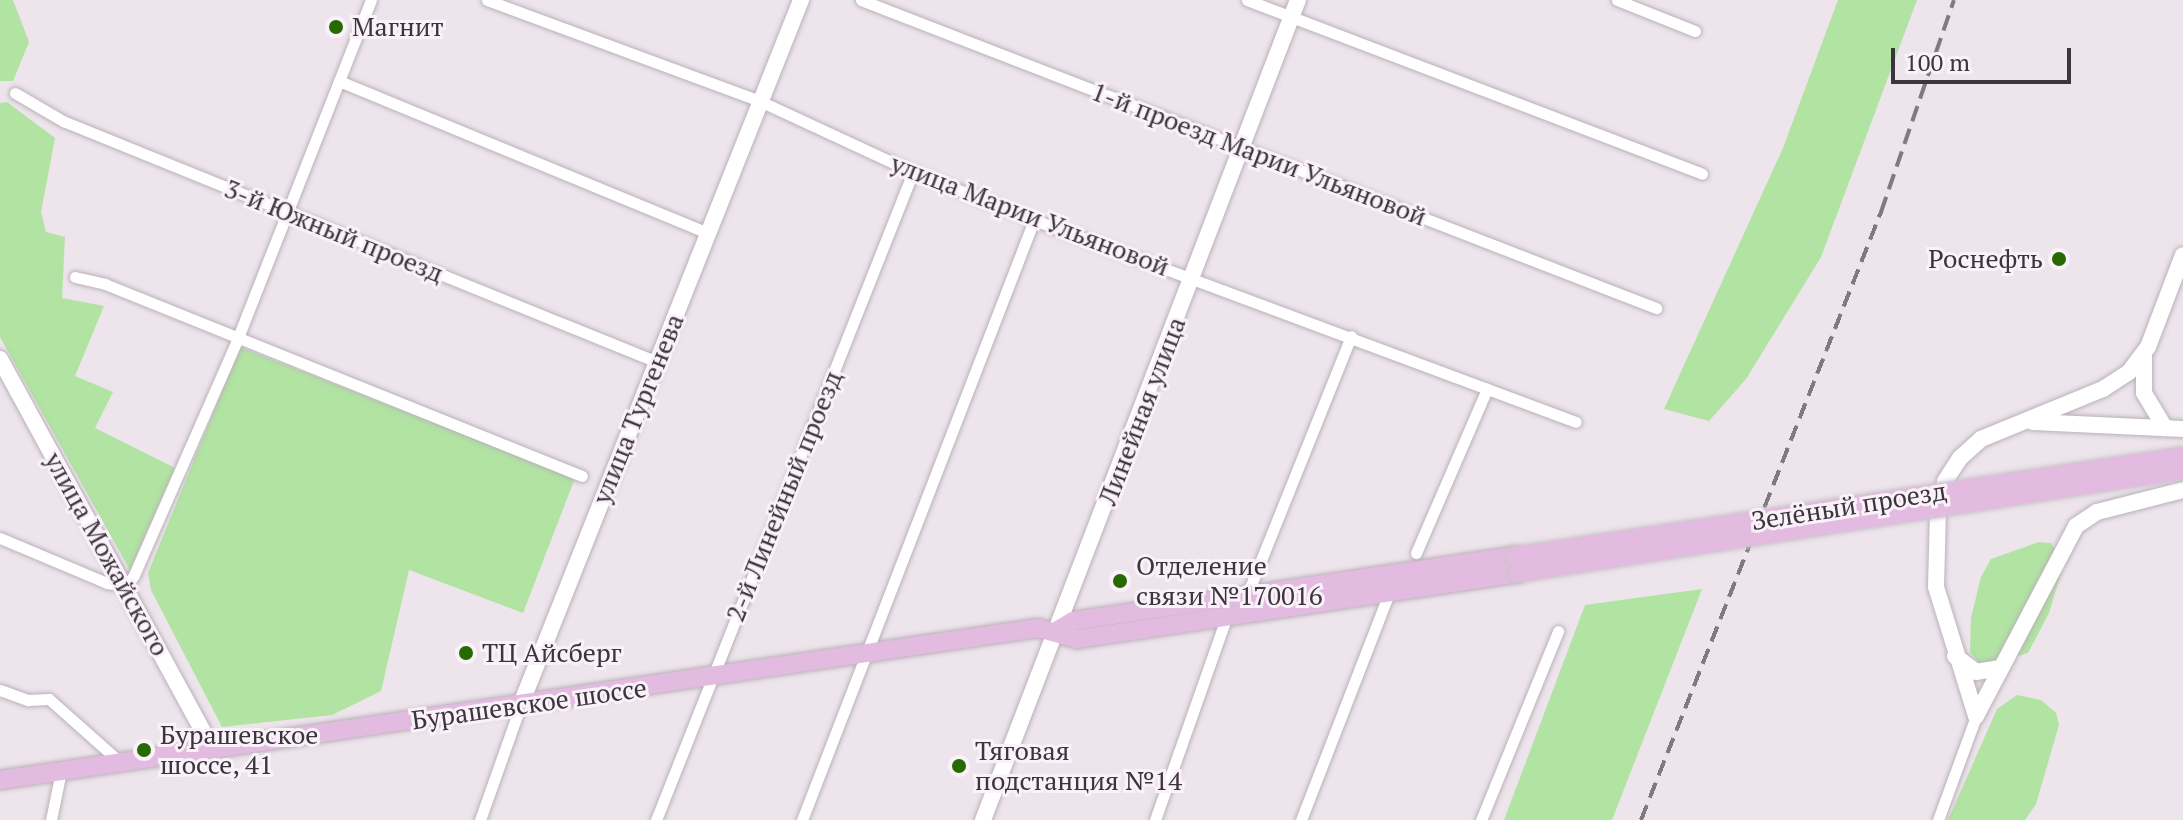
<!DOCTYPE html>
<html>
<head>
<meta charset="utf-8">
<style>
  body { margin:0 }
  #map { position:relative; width:2183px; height:820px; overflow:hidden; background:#ede4ec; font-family:"PT Serif",serif }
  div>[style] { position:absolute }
  .green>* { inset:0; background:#b1e3a2 }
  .roads { filter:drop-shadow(0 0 2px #bab1b9) drop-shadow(0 0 2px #bab1b9) }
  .street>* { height:11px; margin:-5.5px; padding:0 5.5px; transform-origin:5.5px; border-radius:5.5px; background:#fff }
  .secondary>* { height:16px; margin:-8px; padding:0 8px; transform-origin:8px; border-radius:8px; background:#fff }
  .primary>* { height:18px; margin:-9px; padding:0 9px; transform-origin:9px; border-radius:9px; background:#e3bbe0 }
  .rail>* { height:4px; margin-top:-2px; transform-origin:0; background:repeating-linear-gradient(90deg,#807a80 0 16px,transparent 0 24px) }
  .bridges { filter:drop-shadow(0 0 2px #c8c7c8) drop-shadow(0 0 2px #c8c7c8) }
  .primary-bridge>* { height:18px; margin:-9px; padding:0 9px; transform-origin:9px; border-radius:9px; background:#e3bbe0 }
  .dots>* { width:22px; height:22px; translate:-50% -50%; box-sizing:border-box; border:4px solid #fbf1fa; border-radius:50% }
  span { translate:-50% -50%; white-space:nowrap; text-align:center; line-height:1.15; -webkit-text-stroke:6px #fbf1fa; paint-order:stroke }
  .poi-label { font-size:26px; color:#3a363a }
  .left { translate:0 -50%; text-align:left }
  .right { translate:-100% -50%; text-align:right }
  .street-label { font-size:26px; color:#3a363a }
  .scale { position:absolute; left:1891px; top:48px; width:180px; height:36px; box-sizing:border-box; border:4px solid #3a363a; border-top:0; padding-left:10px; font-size:24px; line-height:28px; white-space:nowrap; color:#3a363a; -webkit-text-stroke:6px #fbf1fa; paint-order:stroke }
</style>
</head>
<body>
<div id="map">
  <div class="green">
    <div style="clip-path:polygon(0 0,13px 0,29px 42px,13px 81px,0 81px)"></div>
    <div style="clip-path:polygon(1838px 0,1917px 0,1821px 257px,1746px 379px,1709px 421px,1664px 409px,1783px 148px)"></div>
    <div style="clip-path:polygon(7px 102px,55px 138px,41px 212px,46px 232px,65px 237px,62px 298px,104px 306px,75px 376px,113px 392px,95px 428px,175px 468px,130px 570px,0 337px,0 103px)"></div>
    <div style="clip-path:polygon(240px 347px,575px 478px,523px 613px,409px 570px,381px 691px,332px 715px,222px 727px,151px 590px,148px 573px)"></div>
    <div style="clip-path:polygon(2039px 542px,2051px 543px,2064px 563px,2049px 613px,2028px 653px,1982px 666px,1970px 652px,1971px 618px,1981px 577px,1991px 559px)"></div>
    <div style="clip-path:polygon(1702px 589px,1612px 820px,1504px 820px,1585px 605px)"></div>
    <div style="clip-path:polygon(2017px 695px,2041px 700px,2056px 713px,2059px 725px,2036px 804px,2025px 820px,1948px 820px,1997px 709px)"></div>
  </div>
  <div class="roads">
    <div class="street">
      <div style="left:487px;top:0;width:291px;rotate:20.3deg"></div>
      <div style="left:760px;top:101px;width:169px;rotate:24.9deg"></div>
      <div style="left:913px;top:172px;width:130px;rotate:21.6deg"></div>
      <div style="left:1034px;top:220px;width:578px;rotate:20.44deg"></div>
      <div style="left:861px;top:0;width:853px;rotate:21.18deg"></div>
      <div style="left:1247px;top:0;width:487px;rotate:20.9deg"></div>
      <div style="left:1617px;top:0;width:84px;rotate:21.7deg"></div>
      <div style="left:339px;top:81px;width:399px;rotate:22.4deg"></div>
      <div style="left:15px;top:93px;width:56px;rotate:30.3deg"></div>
      <div style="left:63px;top:121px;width:641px;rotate:22.08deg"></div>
      <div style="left:75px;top:277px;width:31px;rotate:13deg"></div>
      <div style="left:105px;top:284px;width:514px;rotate:21.93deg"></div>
      <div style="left:0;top:538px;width:116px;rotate:22.8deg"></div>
      <div style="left:107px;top:583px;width:19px;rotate:9deg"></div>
      <div style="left:126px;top:586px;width:14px;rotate:-54deg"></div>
      <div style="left:134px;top:575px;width:257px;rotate:-66.3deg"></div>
      <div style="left:237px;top:340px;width:365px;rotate:-68.5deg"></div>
      <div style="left:1416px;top:553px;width:179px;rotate:-66.6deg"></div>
      <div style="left:1247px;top:595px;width:279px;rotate:-68.1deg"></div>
      <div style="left:0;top:690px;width:30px;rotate:20deg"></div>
      <div style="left:28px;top:700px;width:21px;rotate:-3deg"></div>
      <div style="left:49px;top:699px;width:95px;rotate:41.6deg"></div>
      <div style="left:51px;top:820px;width:50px;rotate:-78.5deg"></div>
      <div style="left:480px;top:820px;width:123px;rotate:-70.5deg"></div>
      <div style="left:656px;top:820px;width:697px;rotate:-68.37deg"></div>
      <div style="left:802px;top:820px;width:643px;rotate:-68.86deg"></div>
      <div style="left:1155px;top:820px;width:217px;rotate:-70.6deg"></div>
      <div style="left:1301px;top:820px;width:243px;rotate:-68.8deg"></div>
      <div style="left:1481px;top:820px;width:204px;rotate:-67.8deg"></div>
      <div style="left:1938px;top:820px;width:111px;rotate:-69.9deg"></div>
    </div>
    <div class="secondary">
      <div style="left:2144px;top:356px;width:37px;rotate:90deg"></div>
      <div style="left:2144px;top:393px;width:41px;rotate:59deg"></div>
      <div style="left:0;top:359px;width:444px;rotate:61.4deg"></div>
      <div style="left:2033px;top:422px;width:150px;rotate:2.7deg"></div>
      <div style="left:1955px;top:656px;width:26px;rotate:37deg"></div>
      <div style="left:1976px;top:672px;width:23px;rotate:-10deg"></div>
      <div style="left:521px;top:704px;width:758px;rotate:-68.31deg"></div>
      <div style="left:1976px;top:716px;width:135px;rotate:-107.2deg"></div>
      <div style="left:1936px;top:587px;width:79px;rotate:-88.5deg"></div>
      <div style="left:1938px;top:508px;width:28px;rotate:-75deg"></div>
      <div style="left:1945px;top:481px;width:27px;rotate:-57deg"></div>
      <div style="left:1960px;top:458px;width:28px;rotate:-42deg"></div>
      <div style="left:1981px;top:439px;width:132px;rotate:-22.3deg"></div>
      <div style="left:2103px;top:389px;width:31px;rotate:-33deg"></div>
      <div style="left:2129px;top:372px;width:31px;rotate:-53deg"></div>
      <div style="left:2148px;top:347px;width:98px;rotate:-69.2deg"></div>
      <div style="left:1976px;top:716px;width:215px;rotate:-62.2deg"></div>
      <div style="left:2076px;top:526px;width:25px;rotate:-34deg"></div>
      <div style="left:2097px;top:512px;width:89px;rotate:-14.3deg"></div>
      <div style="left:983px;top:820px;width:878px;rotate:-68.99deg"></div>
    </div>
    <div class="primary">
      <div style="left:1058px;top:630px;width:17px;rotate:-31deg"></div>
      <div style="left:1073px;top:621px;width:447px;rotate:-8.4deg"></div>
      <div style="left:0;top:780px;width:1049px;rotate:-8.33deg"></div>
      <div style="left:1038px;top:628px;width:41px;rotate:15.8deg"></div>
      <div style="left:1077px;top:639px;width:446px;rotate:-8.5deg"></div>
    </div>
  </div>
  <div class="rail">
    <div style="left:1641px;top:820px;width:654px;rotate:-68.46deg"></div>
    <div style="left:1881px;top:212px;width:224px;rotate:-71deg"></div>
  </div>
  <div class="bridges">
    <div class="primary-bridge">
      <div style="left:1515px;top:556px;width:675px;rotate:-8.51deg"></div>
      <div style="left:1518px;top:573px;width:673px;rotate:-8.8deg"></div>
    </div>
  </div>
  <div class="dots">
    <div style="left:336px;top:27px;background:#266a00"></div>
    <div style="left:2059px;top:259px;background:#266a00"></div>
    <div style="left:1120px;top:581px;background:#266a00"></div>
    <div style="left:466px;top:653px;background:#266a00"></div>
    <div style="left:144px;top:750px;background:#266a00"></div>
    <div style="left:959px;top:766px;background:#266a00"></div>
  </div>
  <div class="poi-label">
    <span class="left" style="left:352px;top:27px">Магнит</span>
    <span class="right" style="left:2043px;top:259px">Роснефть</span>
    <span class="left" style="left:1136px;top:581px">Отделение<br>связи №170016</span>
    <span class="left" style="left:482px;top:653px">ТЦ Айсберг</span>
    <span class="left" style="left:160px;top:750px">Бурашевское<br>шоссе, 41</span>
    <span class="left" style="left:975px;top:766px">Тяговая<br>подстанция №14</span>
  </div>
  <div class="street-label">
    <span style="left:1259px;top:154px;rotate:21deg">1-й проезд Марии Ульяновой</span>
    <span style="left:1030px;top:215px;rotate:21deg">улица Марии Ульяновой</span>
    <span style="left:334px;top:231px;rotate:22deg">3-й Южный проезд</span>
    <span style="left:638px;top:409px;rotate:-68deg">улица Тургенева</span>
    <span style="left:1142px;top:411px;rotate:-69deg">Линейная улица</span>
    <span style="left:784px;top:496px;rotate:-68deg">2-й Линейный проезд</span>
    <span style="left:1849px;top:506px;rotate:-9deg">Зелёный проезд</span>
    <span style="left:107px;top:554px;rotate:61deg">улица Можайского</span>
    <span style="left:529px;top:704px;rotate:-8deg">Бурашевское шоссе</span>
  </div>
  <div class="scale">100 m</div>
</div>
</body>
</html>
